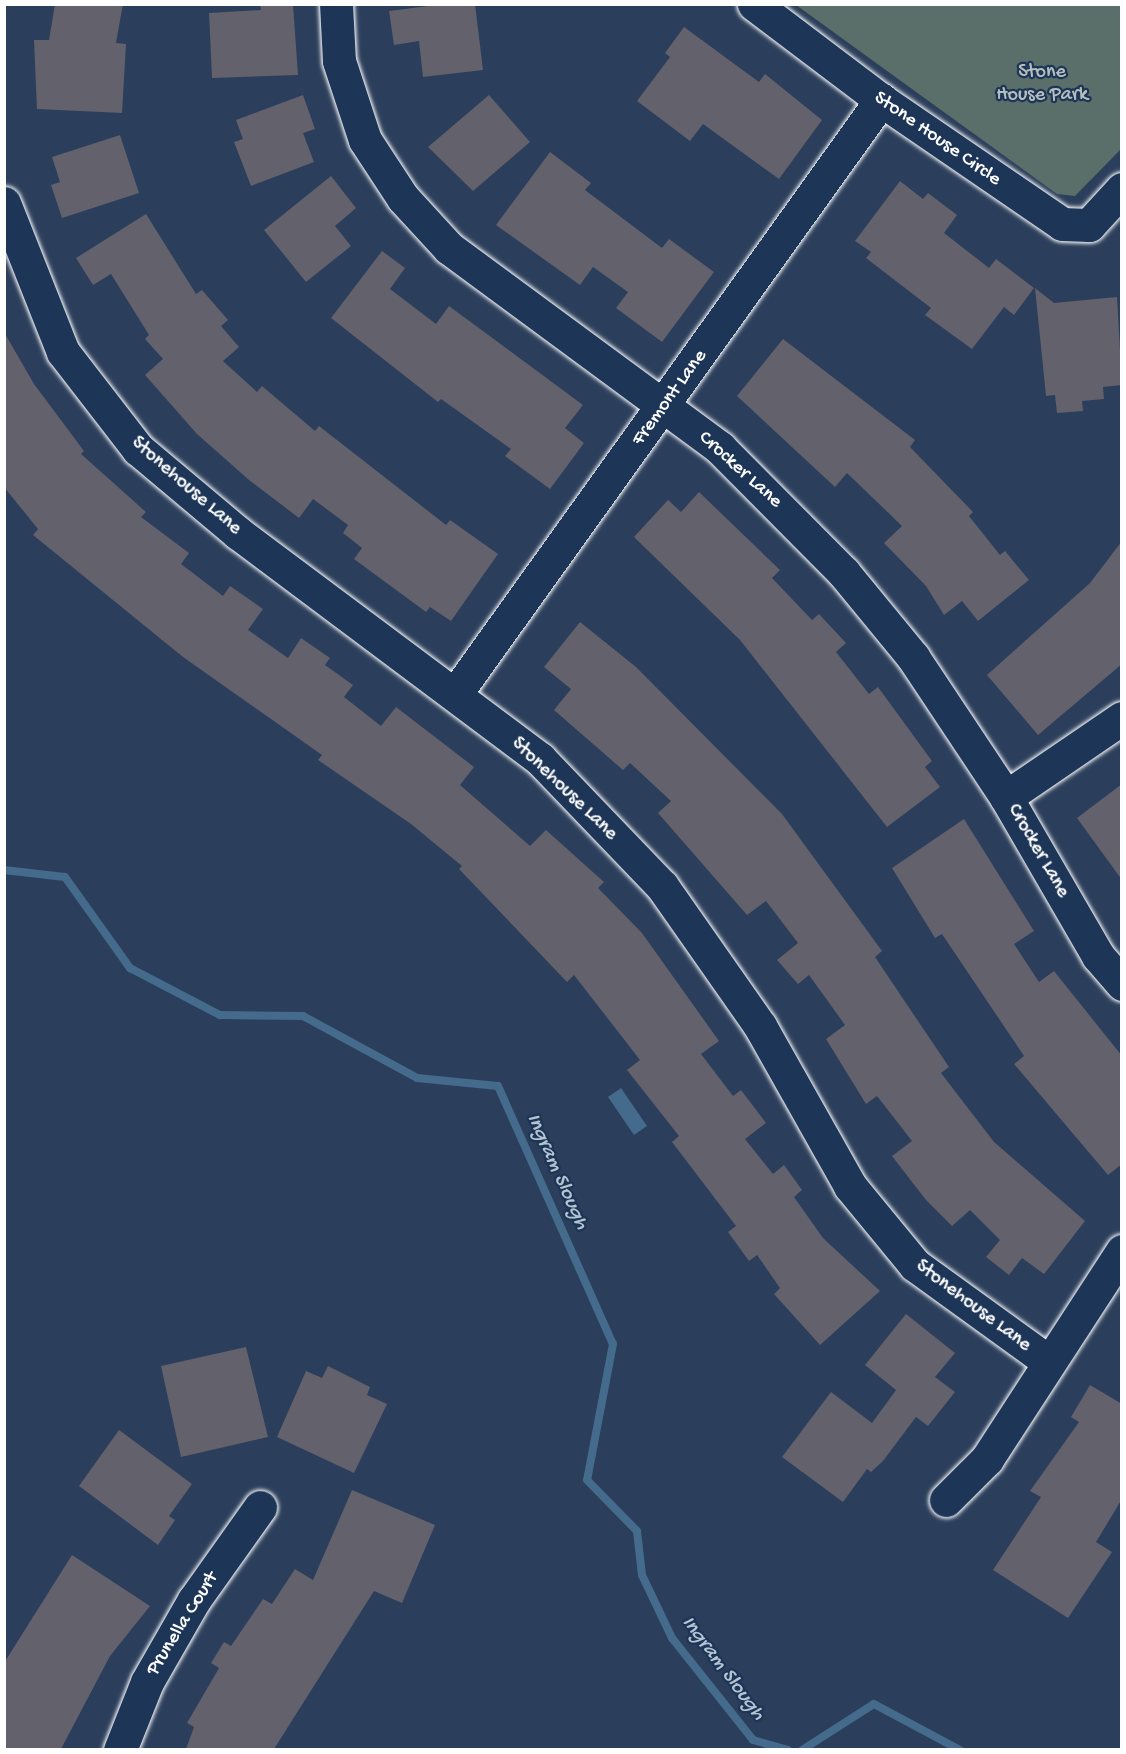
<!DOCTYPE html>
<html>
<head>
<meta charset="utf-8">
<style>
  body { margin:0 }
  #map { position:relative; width:1126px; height:1754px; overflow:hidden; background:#2b3e5b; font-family:"Gochi Hand",sans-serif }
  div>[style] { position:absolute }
  .green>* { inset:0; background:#5a6f6a }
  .water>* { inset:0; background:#446b8c }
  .stream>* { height:8px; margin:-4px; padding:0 4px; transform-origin:4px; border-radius:4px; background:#446b8c }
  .building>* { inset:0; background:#62616c }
  .roads { filter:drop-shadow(0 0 2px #fff) drop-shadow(0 0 2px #fff) }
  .minor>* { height:33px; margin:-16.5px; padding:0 16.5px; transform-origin:16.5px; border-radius:16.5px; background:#1d3557 }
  span { translate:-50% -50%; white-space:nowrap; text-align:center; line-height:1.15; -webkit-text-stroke:4.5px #1d3557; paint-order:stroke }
  .park-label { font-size:20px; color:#b5bebc }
  .street-label { font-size:20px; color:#fff }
  .water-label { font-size:21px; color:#b4c4d1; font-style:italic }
  .frame { position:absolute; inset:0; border:6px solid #fff; pointer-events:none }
</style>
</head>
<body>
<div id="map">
  <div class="green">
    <div style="clip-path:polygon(796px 5px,1121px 5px,1121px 149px,1075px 196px,1057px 194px)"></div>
  </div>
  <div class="water">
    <div style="clip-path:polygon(621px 1088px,647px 1126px,634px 1135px,608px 1097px)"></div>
  </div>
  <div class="stream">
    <div style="left:4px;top:870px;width:61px;rotate:6.5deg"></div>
    <div style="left:65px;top:877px;width:112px;rotate:54.5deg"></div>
    <div style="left:130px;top:968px;width:102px;rotate:27.6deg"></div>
    <div style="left:220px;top:1015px;width:83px;rotate:0.7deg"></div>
    <div style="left:303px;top:1016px;width:130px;rotate:28.5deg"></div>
    <div style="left:417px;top:1078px;width:81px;rotate:5.6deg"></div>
    <div style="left:498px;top:1086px;width:282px;rotate:66deg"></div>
    <div style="left:613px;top:1344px;width:138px;rotate:100.8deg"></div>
    <div style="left:587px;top:1480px;width:71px;rotate:45.6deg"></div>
    <div style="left:637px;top:1531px;width:44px;rotate:83.5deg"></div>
    <div style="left:642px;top:1575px;width:70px;rotate:64.5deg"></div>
    <div style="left:672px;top:1638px;width:130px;rotate:51.5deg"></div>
    <div style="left:753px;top:1740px;width:36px;rotate:16deg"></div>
    <div style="left:802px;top:1750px;width:85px;rotate:-32.6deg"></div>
    <div style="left:874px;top:1704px;width:98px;rotate:28.1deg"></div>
  </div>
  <div class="building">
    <div style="clip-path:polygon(55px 4px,123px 4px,116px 43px,126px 44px,122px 113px,37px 109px,34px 40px,49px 40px)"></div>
    <div style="clip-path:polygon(260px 4px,293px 4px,298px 75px,212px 78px,209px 13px,261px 10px)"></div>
    <div style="clip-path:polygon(444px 4px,475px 4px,483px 70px,423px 77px,419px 41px,394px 45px,389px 11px)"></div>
    <div style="clip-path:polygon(684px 27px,759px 82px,765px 74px,822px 120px,779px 179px,703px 124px,690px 141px,637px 101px,670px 57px,665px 53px)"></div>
    <div style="clip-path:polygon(303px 95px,315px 129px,303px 133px,314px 162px,251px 186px,234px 142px,243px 139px,236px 120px)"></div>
    <div style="clip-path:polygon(489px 95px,530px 142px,473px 191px,428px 147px)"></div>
    <div style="clip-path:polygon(120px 135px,139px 193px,62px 218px,51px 185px,60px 182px,52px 157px)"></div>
    <div style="clip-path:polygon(550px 152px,591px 183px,585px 190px,662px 248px,669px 239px,714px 272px,662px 342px,616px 308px,628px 292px,593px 267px,580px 285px,496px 225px)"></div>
    <div style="clip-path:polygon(331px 176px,356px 208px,335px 226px,351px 246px,306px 282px,264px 230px)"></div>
    <div style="clip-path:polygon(900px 181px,923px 199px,928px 193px,957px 215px,944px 233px,989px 268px,996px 259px,1034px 288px,1014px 315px,1004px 307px,972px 349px,925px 315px,931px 308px,866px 258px,871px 252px,855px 241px)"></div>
    <div style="clip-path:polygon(146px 214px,196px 294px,202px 290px,228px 320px,221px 326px,239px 347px,223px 361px,257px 392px,262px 386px,315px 431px,319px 426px,446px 525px,450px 520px,498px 554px,451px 621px,430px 607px,426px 612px,354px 559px,362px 548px,343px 533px,348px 525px,313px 499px,299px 518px,249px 480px,197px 434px,145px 375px,163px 359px,145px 339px,149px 335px,111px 274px,93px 285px,76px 258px)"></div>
    <div style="clip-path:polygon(382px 251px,405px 268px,390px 289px,436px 324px,449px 306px,583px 405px,565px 428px,584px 443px,550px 489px,505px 456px,511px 449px,441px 399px,438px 402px,331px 318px)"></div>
    <div style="clip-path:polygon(1035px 288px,1054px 303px,1117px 297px,1122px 385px,1103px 387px,1104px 399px,1082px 401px,1083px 411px,1057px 413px,1055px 395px,1046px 396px)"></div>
    <div style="clip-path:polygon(4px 332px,34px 384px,84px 451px,81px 454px,146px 512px,141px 517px,189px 553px,181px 564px,223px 596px,230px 586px,263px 609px,248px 630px,288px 658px,301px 638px,330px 658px,325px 665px,353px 685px,344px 697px,381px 726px,396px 707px,474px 767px,460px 785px,530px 846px,546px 830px,604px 882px,598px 888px,642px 933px,719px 1041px,701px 1054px,733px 1096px,741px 1090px,766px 1123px,745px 1139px,773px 1174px,784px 1165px,802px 1190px,794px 1197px,823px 1238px,880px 1291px,820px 1345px,774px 1294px,780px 1288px,757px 1255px,749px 1261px,728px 1232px,736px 1226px,672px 1142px,679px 1136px,627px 1070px,640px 1060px,574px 975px,567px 982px,459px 869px,462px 866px,411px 824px,318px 760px,322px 755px,183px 657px,33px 535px,38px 529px,4px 487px)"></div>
    <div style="clip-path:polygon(783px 339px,915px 440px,910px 447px,973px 512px,969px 516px,1000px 555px,1005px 551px,1029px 580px,978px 621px,962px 601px,944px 615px,926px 586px,884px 543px,902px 526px,847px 473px,835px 487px,737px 396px)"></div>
    <div style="clip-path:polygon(699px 492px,780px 570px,772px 578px,812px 620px,819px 614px,846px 643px,836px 652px,869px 694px,878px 687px,932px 761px,925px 767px,940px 787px,887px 827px,740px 640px,634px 537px,668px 500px,681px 512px)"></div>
    <div style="clip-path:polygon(1122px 541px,1122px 664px,1038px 735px,987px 675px,1090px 583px)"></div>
    <div style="clip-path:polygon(580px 622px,636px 667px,782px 814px,882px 951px,875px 957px,949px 1067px,941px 1073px,994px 1142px,1085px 1221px,1044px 1274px,1022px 1258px,1009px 1275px,986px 1257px,1000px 1240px,970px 1210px,952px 1226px,926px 1200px,892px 1156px,912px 1141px,877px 1096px,866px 1104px,826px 1039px,845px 1025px,809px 975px,798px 984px,777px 960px,798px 943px,766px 901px,747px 915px,658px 813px,671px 801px,630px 763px,623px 770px,554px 710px,571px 689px,544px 667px)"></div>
    <div style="clip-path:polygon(1122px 784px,1122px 880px,1077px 818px)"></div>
    <div style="clip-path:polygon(964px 819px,1034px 931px,1014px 944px,1039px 982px,1054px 971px,1122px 1056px,1122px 1164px,1108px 1175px,1014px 1064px,1024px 1056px,942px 934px,935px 938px,892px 868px)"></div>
    <div style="clip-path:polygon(906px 1314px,955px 1353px,935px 1377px,955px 1392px,928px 1426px,916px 1417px,883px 1461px,871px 1472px,867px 1469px,843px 1502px,782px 1457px,831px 1392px,872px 1423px,896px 1390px,865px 1365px)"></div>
    <div style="clip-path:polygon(246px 1347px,268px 1437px,181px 1457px,161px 1366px)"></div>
    <div style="clip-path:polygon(328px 1366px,370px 1387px,367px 1395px,387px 1404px,354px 1473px,277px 1437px,306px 1371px,322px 1378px)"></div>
    <div style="clip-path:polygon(1090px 1385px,1122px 1404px,1122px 1499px,1096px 1542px,1112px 1552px,1068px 1618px,993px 1570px,1041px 1497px,1030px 1491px,1079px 1422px,1071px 1417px)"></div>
    <div style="clip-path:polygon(119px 1430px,192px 1484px,169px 1516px,175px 1520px,158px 1545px,79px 1486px)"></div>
    <div style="clip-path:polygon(352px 1490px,435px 1525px,402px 1603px,374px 1591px,274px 1749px,186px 1749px,194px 1727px,187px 1723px,219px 1668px,211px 1663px,224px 1642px,231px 1646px,263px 1599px,272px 1604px,295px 1569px,313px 1580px)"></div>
    <div style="clip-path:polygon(72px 1555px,150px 1606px,110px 1656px,61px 1749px,4px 1749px,4px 1663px)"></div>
  </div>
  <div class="roads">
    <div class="minor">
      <div style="left:336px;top:4px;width:57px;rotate:87deg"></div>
      <div style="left:339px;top:61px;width:83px;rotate:71.8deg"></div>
      <div style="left:365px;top:140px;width:69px;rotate:56.8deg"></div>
      <div style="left:403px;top:198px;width:68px;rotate:47.4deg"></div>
      <div style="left:449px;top:248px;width:337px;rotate:36.4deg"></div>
      <div style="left:720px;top:448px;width:176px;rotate:45.2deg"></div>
      <div style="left:844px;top:573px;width:109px;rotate:50.6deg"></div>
      <div style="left:913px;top:657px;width:168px;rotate:56.4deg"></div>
      <div style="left:1006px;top:797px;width:184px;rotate:59.9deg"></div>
      <div style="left:1098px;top:956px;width:37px;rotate:49deg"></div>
      <div style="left:754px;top:4px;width:159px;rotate:37.1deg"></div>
      <div style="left:881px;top:100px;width:219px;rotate:34.4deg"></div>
      <div style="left:1062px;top:224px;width:27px;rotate:2deg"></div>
      <div style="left:1089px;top:225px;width:49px;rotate:-47.5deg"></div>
      <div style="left:4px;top:203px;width:160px;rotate:68.4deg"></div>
      <div style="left:63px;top:352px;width:123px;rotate:52.3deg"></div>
      <div style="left:138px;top:449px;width:131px;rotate:40deg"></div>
      <div style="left:238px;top:533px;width:377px;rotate:36.8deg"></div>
      <div style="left:540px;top:759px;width:176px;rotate:46.2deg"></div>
      <div style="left:662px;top:886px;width:171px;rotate:55deg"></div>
      <div style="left:760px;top:1026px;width:184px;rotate:60.6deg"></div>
      <div style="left:850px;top:1186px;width:102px;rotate:50.6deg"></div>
      <div style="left:915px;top:1265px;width:162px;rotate:35.9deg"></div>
      <div style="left:456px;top:693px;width:730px;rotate:-54.37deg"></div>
      <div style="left:1006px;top:797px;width:140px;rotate:-34.3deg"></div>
      <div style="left:946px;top:1500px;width:58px;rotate:-45deg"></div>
      <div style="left:987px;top:1459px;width:248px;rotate:-57deg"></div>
      <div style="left:120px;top:1750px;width:73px;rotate:-68.3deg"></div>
      <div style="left:147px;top:1682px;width:95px;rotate:-60.2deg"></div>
      <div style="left:194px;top:1600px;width:114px;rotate:-54.6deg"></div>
    </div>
  </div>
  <div class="park-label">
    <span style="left:1042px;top:84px">Stone<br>House Park</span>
  </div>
  <div class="street-label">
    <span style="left:937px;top:139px;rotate:35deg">Stone House Circle</span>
    <span style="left:670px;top:398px;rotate:-54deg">Fremont Lane</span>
    <span style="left:740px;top:470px;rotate:42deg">Crocker Lane</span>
    <span style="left:186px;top:486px;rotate:41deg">Stonehouse Lane</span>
    <span style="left:564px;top:789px;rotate:44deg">Stonehouse Lane</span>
    <span style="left:1038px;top:851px;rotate:60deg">Crocker Lane</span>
    <span style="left:973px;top:1306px;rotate:37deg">Stonehouse Lane</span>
    <span style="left:183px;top:1624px;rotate:-58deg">Prunella Court</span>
  </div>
  <div class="water-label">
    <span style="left:556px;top:1172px;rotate:66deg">Ingram Slough</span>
    <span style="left:722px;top:1669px;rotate:53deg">Ingram Slough</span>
  </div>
  <div class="frame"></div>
</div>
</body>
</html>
